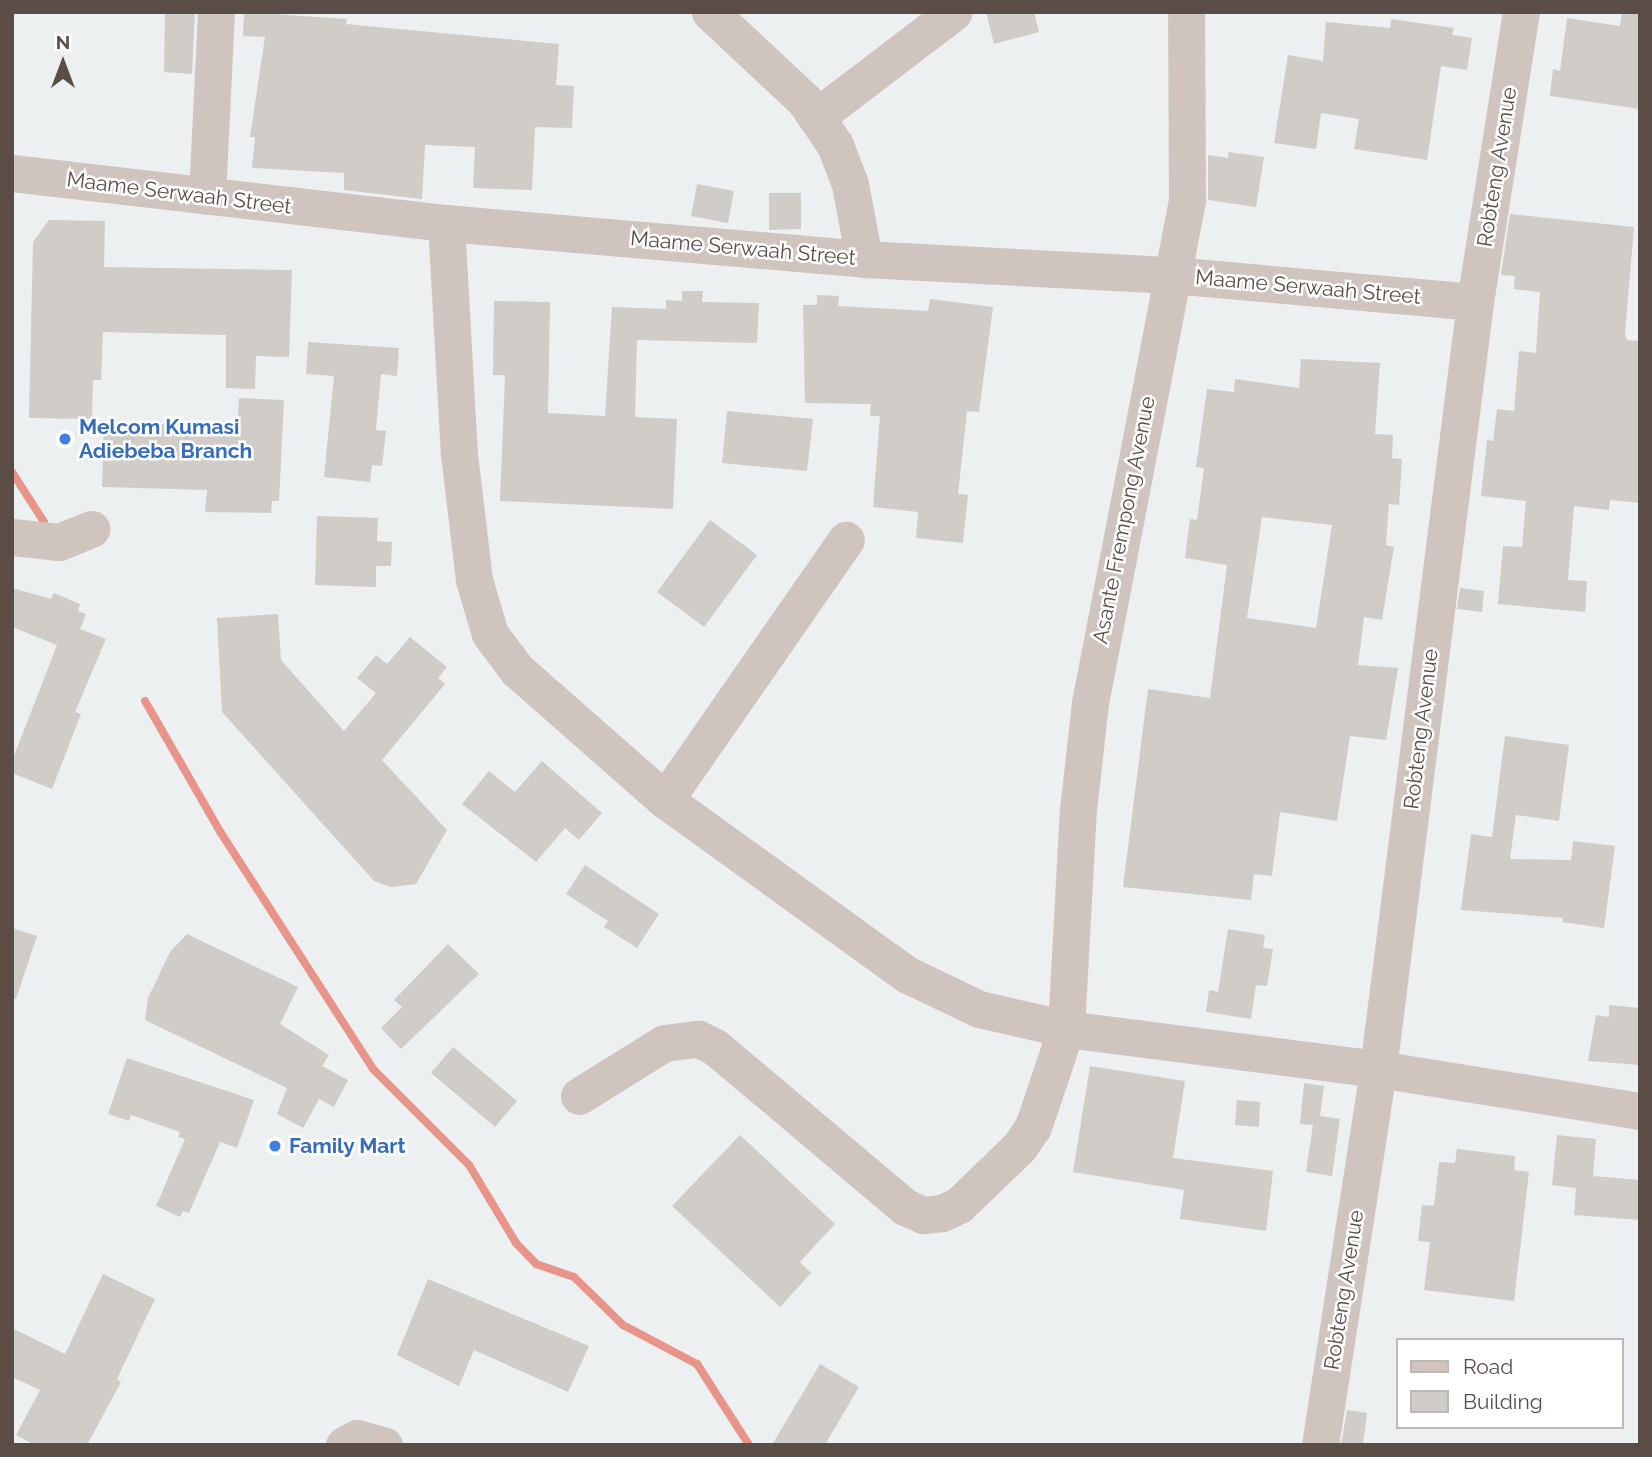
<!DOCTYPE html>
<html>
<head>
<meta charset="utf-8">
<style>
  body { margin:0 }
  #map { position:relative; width:1652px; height:1457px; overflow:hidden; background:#edf0f0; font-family:Raleway,sans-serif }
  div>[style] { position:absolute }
  .stream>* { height:8px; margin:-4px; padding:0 4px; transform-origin:4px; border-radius:4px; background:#e8948a }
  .building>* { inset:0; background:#d0ccc7 }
  .minor>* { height:37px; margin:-18.5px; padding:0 18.5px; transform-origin:18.5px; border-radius:18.5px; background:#cfc5be }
  .dots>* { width:19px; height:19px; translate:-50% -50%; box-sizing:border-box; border:4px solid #fff; border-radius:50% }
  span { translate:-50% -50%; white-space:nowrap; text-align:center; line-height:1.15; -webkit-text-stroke:5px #fff; paint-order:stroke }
  .street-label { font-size:21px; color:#5a4d46 }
  .shop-label { font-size:21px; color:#366cbe; font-weight:700 }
  .left { translate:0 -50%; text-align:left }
  .frame { position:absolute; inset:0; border:14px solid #5a4d46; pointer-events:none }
  .legend { position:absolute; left:1396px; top:1338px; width:228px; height:91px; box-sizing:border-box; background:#fff; border:2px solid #bdb8b5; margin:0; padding:9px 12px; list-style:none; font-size:21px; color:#5a4d46 }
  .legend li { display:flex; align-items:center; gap:14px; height:35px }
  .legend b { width:35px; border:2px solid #bdb8b5 }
  .north { position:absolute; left:28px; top:28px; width:70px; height:70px; -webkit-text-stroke:5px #fff; paint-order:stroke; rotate:0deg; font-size:19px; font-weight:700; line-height:28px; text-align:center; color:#5a4d46 }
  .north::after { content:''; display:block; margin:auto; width:24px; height:32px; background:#5a4d46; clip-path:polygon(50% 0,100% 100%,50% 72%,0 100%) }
</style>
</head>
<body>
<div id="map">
  <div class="stream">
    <div style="left:12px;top:472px;width:59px;rotate:57.4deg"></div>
    <div style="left:145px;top:701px;width:152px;rotate:60.1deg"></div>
    <div style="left:221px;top:833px;width:281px;rotate:57.2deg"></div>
    <div style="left:373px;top:1069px;width:136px;rotate:45deg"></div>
    <div style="left:469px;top:1165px;width:91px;rotate:58.9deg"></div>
    <div style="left:516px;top:1243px;width:29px;rotate:46deg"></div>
    <div style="left:536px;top:1264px;width:40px;rotate:18.9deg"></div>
    <div style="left:574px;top:1277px;width:69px;rotate:44.4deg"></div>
    <div style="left:623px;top:1325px;width:84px;rotate:27.8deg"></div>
    <div style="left:697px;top:1364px;width:96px;rotate:57.3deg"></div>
  </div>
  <div class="building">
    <div style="clip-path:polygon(165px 12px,195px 12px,192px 74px,164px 72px)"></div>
    <div style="clip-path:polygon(244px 12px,347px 19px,346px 24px,559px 44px,556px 85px,574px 86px,572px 128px,535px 127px,532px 190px,473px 188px,475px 147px,425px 145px,422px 199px,344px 190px,344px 173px,252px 168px,255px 137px,250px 137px,265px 37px,243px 36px)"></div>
    <div style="clip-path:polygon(986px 12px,1034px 12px,1039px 32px,994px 44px)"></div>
    <div style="clip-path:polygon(1622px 12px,1640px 12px,1640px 109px,1550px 96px,1553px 69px,1560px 71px,1567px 18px,1620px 26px)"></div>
    <div style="clip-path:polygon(1391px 19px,1454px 28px,1452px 35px,1472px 38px,1467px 70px,1441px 66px,1427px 160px,1354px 149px,1359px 119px,1321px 113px,1316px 149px,1274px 143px,1288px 55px,1323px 61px,1326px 22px,1390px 28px)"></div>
    <div style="clip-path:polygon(1229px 152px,1264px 157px,1256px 207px,1208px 200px,1208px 155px,1228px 158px)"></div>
    <div style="clip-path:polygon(697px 184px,734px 191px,728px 223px,691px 216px)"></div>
    <div style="clip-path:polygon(769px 193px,801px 193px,801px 229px,769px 230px)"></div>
    <div style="clip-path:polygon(1510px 214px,1634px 227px,1625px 333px,1627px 340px,1640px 341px,1640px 503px,1610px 500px,1609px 510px,1574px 506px,1568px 580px,1587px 581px,1585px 612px,1498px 604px,1503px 546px,1522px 547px,1526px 501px,1481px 496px,1487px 440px,1493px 441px,1497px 409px,1514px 411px,1519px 351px,1536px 353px,1540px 292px,1514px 289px,1515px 276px,1501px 275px)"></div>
    <div style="clip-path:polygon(49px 220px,105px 221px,104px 267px,292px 270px,289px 357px,256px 356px,255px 389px,226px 388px,226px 335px,103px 332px,101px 380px,93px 380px,92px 419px,29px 418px,33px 242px)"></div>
    <div style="clip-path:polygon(682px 291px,703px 291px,702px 302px,759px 303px,757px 343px,637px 340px,635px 417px,677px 419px,673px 509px,500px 501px,505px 375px,493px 375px,494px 301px,550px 302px,548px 413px,605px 416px,612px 307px,666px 309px,666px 300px,682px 301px)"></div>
    <div style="clip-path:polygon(817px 295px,839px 296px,838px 306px,928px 311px,930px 299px,993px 307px,979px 412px,967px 411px,958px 494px,968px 495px,963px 543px,916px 538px,918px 512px,873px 507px,880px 416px,870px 416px,871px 404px,805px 403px,803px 305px,817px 305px)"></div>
    <div style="clip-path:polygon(308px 342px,399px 348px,397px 376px,381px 374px,376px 430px,386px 431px,382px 466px,372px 465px,370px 482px,324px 477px,334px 376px,306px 374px)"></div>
    <div style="clip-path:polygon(evenodd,1301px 359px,1380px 363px,1375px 434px,1393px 435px,1392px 458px,1402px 459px,1399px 505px,1389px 504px,1386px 545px,1394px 547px,1382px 620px,1364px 617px,1358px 665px,1398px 668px,1386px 740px,1350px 736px,1337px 821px,1280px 812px,1272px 876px,1254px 874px,1251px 900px,1123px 887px,1148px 689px,1210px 698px,1227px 565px,1185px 558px,1190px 519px,1197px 520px,1204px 468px,1196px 467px,1207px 389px,1234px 392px,1235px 379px,1299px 388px,1301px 359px,1262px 517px,1332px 525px,1316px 628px,1247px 618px,1262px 517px)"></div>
    <div style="clip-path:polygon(239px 398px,284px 400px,279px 501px,272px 501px,271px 513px,205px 512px,207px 490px,102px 487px,104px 422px,237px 427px)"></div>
    <div style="clip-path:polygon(727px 411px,813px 419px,807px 471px,722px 463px)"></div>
    <div style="clip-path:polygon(317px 516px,378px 518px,377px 541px,392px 542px,391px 566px,376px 566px,376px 587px,315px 585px)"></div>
    <div style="clip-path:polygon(710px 520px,757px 555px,704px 627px,657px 592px)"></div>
    <div style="clip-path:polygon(12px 588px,51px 599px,54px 593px,80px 604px,78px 611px,86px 614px,80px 629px,106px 639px,75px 712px,81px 714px,52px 789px,12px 773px,12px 761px,57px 645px,12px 627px)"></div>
    <div style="clip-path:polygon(1460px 588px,1484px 591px,1482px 612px,1457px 609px)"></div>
    <div style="clip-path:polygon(278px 614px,281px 660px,344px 731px,376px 693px,357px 678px,376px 655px,387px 664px,410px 637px,447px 667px,438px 678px,445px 684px,382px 760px,447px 830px,416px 884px,391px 887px,374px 881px,222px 712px,217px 618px)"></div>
    <div style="clip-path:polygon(1505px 736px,1569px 745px,1559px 821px,1516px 815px,1510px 859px,1571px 860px,1573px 841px,1615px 846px,1604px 928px,1562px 922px,1563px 918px,1461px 910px,1471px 834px,1492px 837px)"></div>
    <div style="clip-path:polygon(542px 761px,602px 813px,579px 840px,565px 828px,536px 862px,462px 804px,489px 771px,515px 792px)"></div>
    <div style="clip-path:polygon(585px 865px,659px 914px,637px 948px,604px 927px,608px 921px,566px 894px)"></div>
    <div style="clip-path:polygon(12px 928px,37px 936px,16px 999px,12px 999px)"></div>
    <div style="clip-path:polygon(1228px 929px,1265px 935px,1263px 948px,1273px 949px,1267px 986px,1256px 985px,1251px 1019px,1206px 1012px,1209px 990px,1218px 992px)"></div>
    <div style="clip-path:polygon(187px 934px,298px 987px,280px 1024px,329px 1055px,322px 1066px,348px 1080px,334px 1107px,319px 1099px,303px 1128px,277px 1114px,287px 1088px,145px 1020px,148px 998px,170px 952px)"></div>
    <div style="clip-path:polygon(448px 944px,479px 974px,401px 1049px,381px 1028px,402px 1007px,394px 1000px)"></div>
    <div style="clip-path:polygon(1609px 1005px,1640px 1008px,1640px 1065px,1588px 1061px,1596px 1015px,1609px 1017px)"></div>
    <div style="clip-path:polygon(453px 1047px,517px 1101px,495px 1127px,431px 1073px)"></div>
    <div style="clip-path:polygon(127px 1058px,254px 1100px,237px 1148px,220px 1142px,189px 1213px,183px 1211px,180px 1217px,156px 1206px,185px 1139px,178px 1137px,180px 1132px,131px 1115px,129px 1121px,108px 1114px)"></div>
    <div style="clip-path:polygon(1090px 1066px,1185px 1081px,1173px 1158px,1273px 1171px,1266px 1231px,1180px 1219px,1184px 1190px,1073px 1172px)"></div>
    <div style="clip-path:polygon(1304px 1083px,1324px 1086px,1320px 1116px,1340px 1119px,1332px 1176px,1306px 1172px,1313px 1125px,1300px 1124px)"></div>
    <div style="clip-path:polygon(1237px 1100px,1260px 1102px,1259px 1127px,1235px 1125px)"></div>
    <div style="clip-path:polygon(740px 1135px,835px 1224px,800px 1262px,811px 1273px,780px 1307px,672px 1206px)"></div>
    <div style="clip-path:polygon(1557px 1135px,1596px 1139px,1593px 1176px,1640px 1180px,1640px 1220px,1574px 1215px,1576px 1188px,1552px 1185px)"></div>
    <div style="clip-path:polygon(1457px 1149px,1515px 1156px,1514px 1170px,1529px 1172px,1514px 1301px,1424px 1290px,1430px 1242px,1418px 1241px,1422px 1205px,1434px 1206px,1439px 1162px,1455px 1163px)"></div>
    <div style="clip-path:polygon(103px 1274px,155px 1299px,117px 1379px,121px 1382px,87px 1445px,34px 1445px,16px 1435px,40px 1390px,12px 1377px,12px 1328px,65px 1354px)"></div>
    <div style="clip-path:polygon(428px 1279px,589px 1346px,568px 1392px,474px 1350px,459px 1386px,397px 1355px)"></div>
    <div style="clip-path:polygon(820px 1364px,859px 1387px,825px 1445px,772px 1445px)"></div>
    <div style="clip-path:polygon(1347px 1410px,1367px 1413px,1363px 1445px,1341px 1445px)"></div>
  </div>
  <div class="minor">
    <div style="left:710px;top:12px;width:130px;rotate:43.1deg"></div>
    <div style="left:805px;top:101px;width:53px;rotate:55.7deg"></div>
    <div style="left:835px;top:145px;width:42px;rotate:69deg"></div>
    <div style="left:850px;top:184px;width:76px;rotate:79.4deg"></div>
    <div style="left:816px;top:117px;width:173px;rotate:-37.3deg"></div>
    <div style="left:12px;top:173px;width:437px;rotate:6.6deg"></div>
    <div style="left:446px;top:223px;width:420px;rotate:4.9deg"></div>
    <div style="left:864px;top:259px;width:308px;rotate:3deg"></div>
    <div style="left:1172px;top:275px;width:304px;rotate:5.1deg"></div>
    <div style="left:207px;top:196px;width:184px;rotate:-87.2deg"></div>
    <div style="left:446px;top:223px;width:231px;rotate:86.8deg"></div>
    <div style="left:459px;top:454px;width:127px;rotate:83.2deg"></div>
    <div style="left:474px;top:580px;width:56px;rotate:73.5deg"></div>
    <div style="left:490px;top:634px;width:45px;rotate:53.1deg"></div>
    <div style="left:517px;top:670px;width:197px;rotate:41.3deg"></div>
    <div style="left:665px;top:800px;width:299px;rotate:35.8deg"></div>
    <div style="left:908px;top:975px;width:79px;rotate:25.6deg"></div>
    <div style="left:979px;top:1009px;width:89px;rotate:12.9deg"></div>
    <div style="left:1066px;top:1029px;width:315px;rotate:7.3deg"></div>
    <div style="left:1378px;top:1069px;width:265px;rotate:9.1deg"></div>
    <div style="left:12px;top:537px;width:47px;rotate:6.1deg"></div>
    <div style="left:59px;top:542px;width:35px;rotate:-22deg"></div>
    <div style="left:665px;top:800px;width:317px;rotate:-55.2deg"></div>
    <div style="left:579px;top:1096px;width:100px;rotate:-31.9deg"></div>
    <div style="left:664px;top:1043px;width:35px;rotate:-7deg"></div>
    <div style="left:699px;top:1039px;width:18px;rotate:27deg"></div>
    <div style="left:715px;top:1047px;width:248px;rotate:40.1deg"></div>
    <div style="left:905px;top:1207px;width:20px;rotate:24deg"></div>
    <div style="left:923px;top:1215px;width:19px;rotate:-6deg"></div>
    <div style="left:942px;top:1213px;width:19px;rotate:-25deg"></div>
    <div style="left:959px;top:1205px;width:85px;rotate:-44deg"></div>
    <div style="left:1020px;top:1146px;width:23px;rotate:-56deg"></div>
    <div style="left:1033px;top:1127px;width:103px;rotate:-71.4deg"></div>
    <div style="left:1066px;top:1029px;width:219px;rotate:-86.9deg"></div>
    <div style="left:1078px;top:810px;width:108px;rotate:-83.6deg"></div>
    <div style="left:1090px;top:703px;width:512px;rotate:-79.08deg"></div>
    <div style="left:1187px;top:200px;width:188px;rotate:-90.3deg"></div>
    <div style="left:344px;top:1445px;width:15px;rotate:-28deg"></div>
    <div style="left:357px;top:1438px;width:28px;rotate:15deg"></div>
    <div style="left:1320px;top:1445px;width:380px;rotate:-81.2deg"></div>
    <div style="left:1378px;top:1069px;width:773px;rotate:-82.79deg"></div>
    <div style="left:1475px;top:302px;width:294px;rotate:-81deg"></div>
  </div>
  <div class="dots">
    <div style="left:65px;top:439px;background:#3f7fe0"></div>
    <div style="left:275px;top:1146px;background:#3f7fe0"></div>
  </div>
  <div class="street-label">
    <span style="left:1497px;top:167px;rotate:-81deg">Robteng Avenue</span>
    <span style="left:179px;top:193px;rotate:7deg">Maame Serwaah Street</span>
    <span style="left:743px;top:248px;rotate:5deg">Maame Serwaah Street</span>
    <span style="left:1308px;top:287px;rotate:5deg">Maame Serwaah Street</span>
    <span style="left:1124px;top:520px;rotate:-79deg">Asante Frempong Avenue</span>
    <span style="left:1421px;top:729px;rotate:-83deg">Robteng Avenue</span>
    <span style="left:1344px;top:1290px;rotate:-81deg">Robteng Avenue</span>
  </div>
  <div class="shop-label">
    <span class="left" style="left:79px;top:439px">Melcom Kumasi<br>Adiebeba Branch</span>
    <span class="left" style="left:289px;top:1146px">Family Mart</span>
  </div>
  <div class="frame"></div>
  <ul class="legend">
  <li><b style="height:9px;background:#cfc5be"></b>Road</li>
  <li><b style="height:19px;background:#d0ccc7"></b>Building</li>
  </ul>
  <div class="north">N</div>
</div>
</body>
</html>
